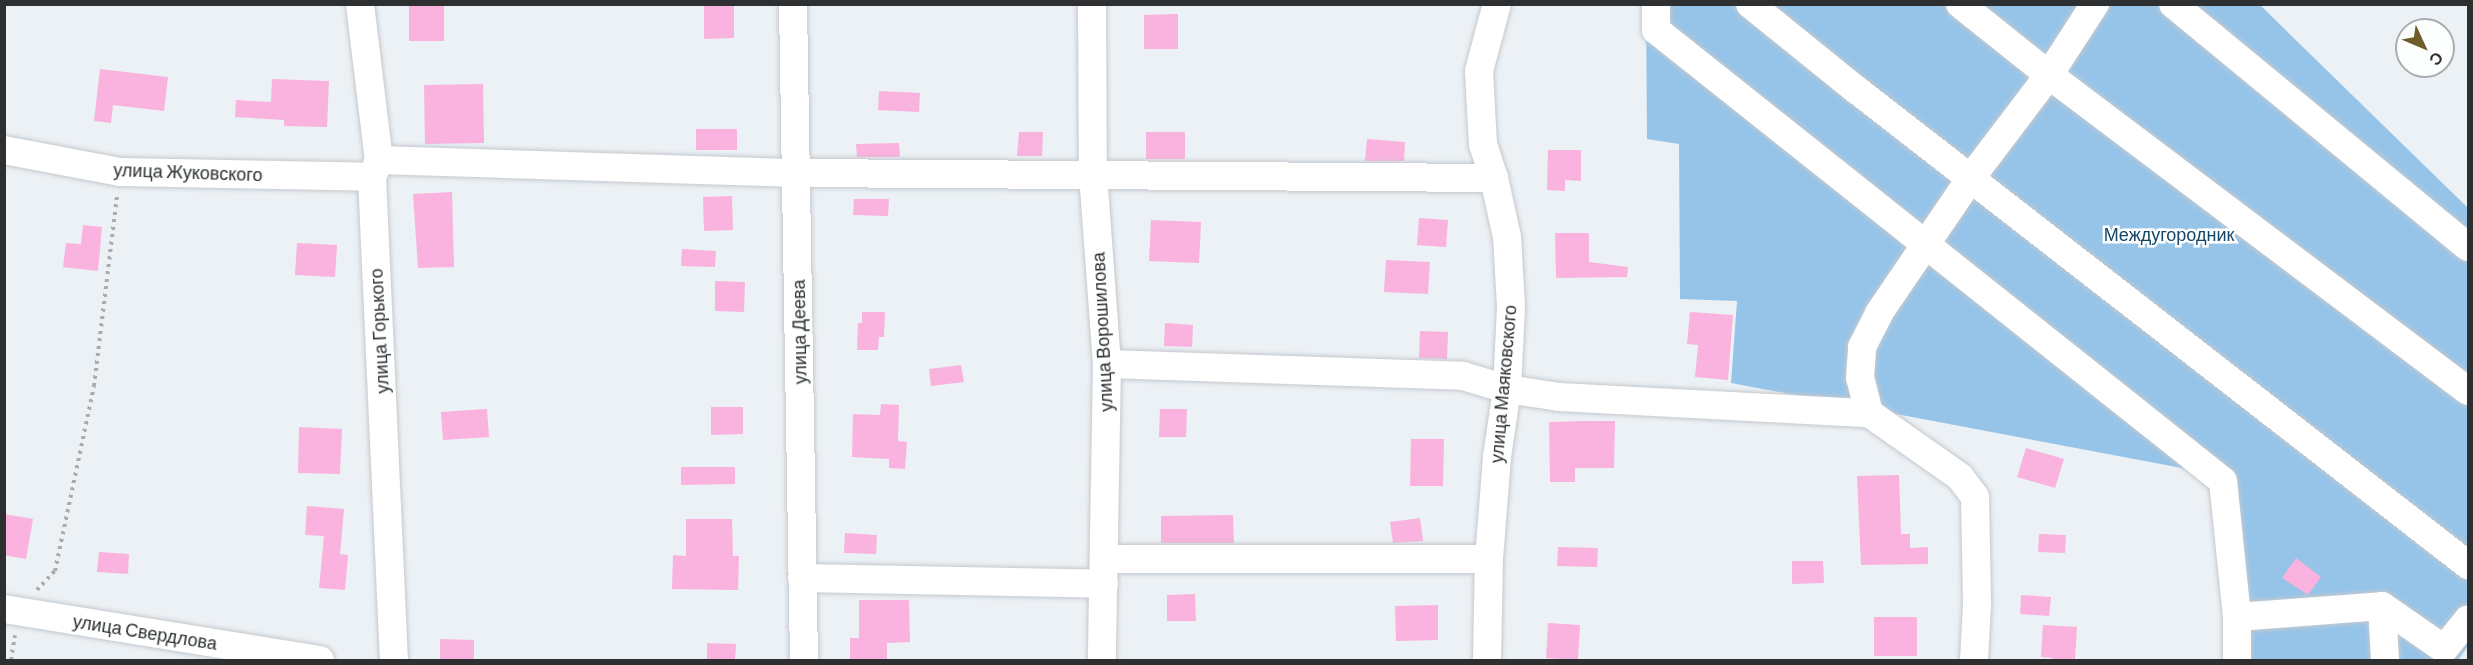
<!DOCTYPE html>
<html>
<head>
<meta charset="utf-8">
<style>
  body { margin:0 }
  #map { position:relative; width:2473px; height:665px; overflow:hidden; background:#ecf1f5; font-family:Barlow,sans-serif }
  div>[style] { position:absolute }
  .green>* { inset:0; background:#96c4e9 }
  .building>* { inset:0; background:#f9b3de }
  .path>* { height:4px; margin-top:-2px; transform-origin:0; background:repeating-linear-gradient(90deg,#a8acaf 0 3px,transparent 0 7.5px) }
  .roads { filter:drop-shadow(0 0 2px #c5c9cd) drop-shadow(0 0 2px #c5c9cd) }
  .minor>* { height:28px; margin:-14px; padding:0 14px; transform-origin:14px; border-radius:14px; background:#fff }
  span { translate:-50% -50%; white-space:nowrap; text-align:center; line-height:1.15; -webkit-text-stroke:5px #fdfefe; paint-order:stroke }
  .street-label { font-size:18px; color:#2d2f30 }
  .park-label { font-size:18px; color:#154667 }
  .frame { position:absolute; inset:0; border:6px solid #2d2f30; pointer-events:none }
  .north { position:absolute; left:2395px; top:18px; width:60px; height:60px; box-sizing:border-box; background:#fdfefe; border:2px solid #aaabac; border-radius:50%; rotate:134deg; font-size:16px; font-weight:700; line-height:24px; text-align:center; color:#2d2f30 }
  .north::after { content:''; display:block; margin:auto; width:21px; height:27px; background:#6e5d2b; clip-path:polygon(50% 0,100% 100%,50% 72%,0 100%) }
</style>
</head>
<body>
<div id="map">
  <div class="green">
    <div style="clip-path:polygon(1646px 5px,2260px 5px,2468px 208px,2468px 646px,2458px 660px,2244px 660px,2235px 478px,1731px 383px,1737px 301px,1680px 299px,1679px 144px,1647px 139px)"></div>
  </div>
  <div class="building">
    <div style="clip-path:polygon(409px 4px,444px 4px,444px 41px,409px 41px)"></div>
    <div style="clip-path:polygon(704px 4px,734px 4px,734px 38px,704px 39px)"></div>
    <div style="clip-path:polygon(1178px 14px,1178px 49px,1144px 49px,1144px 15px)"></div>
    <div style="clip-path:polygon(100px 69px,168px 77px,164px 111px,113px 105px,111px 123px,94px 121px)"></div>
    <div style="clip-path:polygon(272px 79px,329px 81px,327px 127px,284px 126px,284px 120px,235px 117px,236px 100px,271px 102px)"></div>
    <div style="clip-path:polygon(483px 84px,484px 143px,425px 144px,424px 85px)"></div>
    <div style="clip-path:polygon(879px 91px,920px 93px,919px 112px,878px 110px)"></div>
    <div style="clip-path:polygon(696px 129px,737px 129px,737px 150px,696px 150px)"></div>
    <div style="clip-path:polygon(1019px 132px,1043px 132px,1042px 156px,1017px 156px)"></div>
    <div style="clip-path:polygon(1146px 132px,1185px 132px,1185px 159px,1146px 159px)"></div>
    <div style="clip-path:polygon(1367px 139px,1405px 142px,1404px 161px,1365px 161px)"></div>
    <div style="clip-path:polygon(899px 143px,900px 157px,857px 157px,856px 144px)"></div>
    <div style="clip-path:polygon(1548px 150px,1581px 150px,1581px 181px,1565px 180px,1565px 191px,1547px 190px)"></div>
    <div style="clip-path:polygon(452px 192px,454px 267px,418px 268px,413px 194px)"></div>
    <div style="clip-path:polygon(732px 196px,733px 230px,704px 231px,703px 197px)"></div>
    <div style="clip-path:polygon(854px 199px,889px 199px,888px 216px,853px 215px)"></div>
    <div style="clip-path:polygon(1419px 218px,1448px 220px,1446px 247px,1417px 245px)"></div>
    <div style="clip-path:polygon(1151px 220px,1201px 222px,1199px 263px,1149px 261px)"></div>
    <div style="clip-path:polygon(83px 225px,102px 227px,98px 271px,63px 267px,66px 243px,81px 244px)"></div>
    <div style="clip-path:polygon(1555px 233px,1589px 233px,1589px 262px,1628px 267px,1627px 277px,1556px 278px)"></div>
    <div style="clip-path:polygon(297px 243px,337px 245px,335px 277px,295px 275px)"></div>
    <div style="clip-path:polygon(682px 249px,716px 251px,715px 267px,681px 266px)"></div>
    <div style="clip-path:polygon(1386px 260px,1430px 262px,1428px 294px,1384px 292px)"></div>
    <div style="clip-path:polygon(715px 281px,745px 282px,744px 312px,715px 311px)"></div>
    <div style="clip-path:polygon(862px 312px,885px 312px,884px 337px,879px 337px,878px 350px,857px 350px,858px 323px,862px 323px)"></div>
    <div style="clip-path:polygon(1690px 312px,1733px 315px,1728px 380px,1695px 377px,1698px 345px,1687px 344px)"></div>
    <div style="clip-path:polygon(1165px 323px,1193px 325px,1192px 347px,1164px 346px)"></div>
    <div style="clip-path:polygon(1420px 331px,1448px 332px,1447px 359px,1419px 358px)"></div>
    <div style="clip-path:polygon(961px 365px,964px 382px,931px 386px,929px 369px)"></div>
    <div style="clip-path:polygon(881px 404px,899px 405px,898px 441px,907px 442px,905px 469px,889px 468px,889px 459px,852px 457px,853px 414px,880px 415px)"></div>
    <div style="clip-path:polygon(711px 407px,743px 407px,743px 434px,711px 435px)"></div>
    <div style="clip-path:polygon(487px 409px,489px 437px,443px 440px,441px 412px)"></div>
    <div style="clip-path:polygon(1160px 409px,1187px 409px,1186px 437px,1159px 437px)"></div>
    <div style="clip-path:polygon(1584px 421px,1615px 421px,1614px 468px,1575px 468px,1575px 482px,1550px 482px,1549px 422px)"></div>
    <div style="clip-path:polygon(299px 427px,342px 429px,340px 474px,298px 473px)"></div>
    <div style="clip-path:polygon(1411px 439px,1444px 439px,1443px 486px,1410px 486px)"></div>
    <div style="clip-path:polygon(2026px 448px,2064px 459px,2055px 488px,2017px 477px)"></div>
    <div style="clip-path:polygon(681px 467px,735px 467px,735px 484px,681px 485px)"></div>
    <div style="clip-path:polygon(1899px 475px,1901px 534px,1910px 534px,1910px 548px,1928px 547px,1928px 564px,1861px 565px,1857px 476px)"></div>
    <div style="clip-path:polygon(307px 506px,344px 509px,340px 554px,348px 555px,345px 590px,319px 588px,324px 536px,305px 535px)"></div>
    <div style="clip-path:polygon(4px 514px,33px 519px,26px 559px,4px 555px)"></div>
    <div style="clip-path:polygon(1233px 515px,1234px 543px,1161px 543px,1161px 516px)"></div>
    <div style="clip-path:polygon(1420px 518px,1423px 541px,1393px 543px,1390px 522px)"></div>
    <div style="clip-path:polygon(686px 519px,732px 519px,733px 556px,739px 556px,738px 590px,672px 589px,673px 555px,686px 556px)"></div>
    <div style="clip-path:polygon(845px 533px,877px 535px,876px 554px,844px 553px)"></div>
    <div style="clip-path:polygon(2039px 534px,2066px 535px,2065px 553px,2038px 552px)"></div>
    <div style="clip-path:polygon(1558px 547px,1598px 548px,1597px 567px,1557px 566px)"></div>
    <div style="clip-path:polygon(99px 552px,129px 554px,128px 574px,97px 572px)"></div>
    <div style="clip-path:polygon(2296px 558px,2321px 577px,2308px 595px,2282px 578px)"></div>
    <div style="clip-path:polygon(1792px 561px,1823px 561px,1824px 583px,1792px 584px)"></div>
    <div style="clip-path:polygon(1195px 594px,1196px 621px,1167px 621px,1167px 595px)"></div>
    <div style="clip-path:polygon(2021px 595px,2051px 597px,2049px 616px,2020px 614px)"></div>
    <div style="clip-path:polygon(859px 600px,909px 600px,910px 642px,887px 643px,887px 660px,850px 660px,850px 638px,859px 638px)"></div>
    <div style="clip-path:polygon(1438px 605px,1438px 640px,1396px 641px,1395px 606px)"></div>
    <div style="clip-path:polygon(1874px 617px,1917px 617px,1917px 656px,1874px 656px)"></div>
    <div style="clip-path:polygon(1548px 623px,1580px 625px,1578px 660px,1546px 658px)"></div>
    <div style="clip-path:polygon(2043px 625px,2077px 627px,2075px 660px,2052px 660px,2052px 658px,2041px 657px)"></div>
    <div style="clip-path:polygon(440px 639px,474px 640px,474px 660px,440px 660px)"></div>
    <div style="clip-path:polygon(707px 643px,736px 644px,735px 660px,707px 660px)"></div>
  </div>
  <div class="path">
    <div style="left:37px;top:590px;width:26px;rotate:-47deg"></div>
    <div style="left:55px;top:571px;width:189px;rotate:-78.1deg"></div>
    <div style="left:94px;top:386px;width:191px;rotate:-83.1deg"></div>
    <div style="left:11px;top:660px;width:25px;rotate:-81deg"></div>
  </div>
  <div class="roads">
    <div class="minor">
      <div style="left:360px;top:4px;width:157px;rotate:83.1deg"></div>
      <div style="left:379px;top:160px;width:18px;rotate:112deg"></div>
      <div style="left:372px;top:177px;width:484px;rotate:87.4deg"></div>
      <div style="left:793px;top:4px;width:656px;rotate:89.04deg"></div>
      <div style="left:1092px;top:4px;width:170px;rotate:89.7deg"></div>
      <div style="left:1093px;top:174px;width:191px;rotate:85.8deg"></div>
      <div style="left:1107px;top:364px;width:296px;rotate:91deg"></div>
      <div style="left:1656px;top:4px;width:26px;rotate:90deg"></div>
      <div style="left:1656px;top:30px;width:724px;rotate:38.5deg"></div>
      <div style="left:2223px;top:481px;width:137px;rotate:84.1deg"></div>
      <div style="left:2237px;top:617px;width:43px;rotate:90deg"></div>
      <div style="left:1750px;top:4px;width:139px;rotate:38.9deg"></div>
      <div style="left:1858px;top:91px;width:773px;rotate:37.85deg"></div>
      <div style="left:1960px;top:4px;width:114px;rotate:38.6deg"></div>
      <div style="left:2049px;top:75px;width:525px;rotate:37.02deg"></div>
      <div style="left:2173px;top:4px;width:382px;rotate:39.5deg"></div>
      <div style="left:4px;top:150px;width:118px;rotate:10.7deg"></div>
      <div style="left:120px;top:172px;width:252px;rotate:1.1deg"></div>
      <div style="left:379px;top:160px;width:418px;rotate:1.8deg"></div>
      <div style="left:797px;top:173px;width:697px;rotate:0.41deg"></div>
      <div style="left:1107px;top:364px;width:356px;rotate:1.9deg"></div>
      <div style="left:1463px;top:376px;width:46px;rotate:16.5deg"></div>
      <div style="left:1507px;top:389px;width:53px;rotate:8.7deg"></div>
      <div style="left:1559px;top:397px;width:310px;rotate:3deg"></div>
      <div style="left:1869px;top:413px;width:111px;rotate:35.1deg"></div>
      <div style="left:1960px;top:477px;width:25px;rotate:53deg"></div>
      <div style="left:1975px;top:497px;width:108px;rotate:88.9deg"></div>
      <div style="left:1977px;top:605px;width:55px;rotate:93.1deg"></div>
      <div style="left:1869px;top:413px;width:36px;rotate:-104deg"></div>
      <div style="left:1860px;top:378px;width:31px;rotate:-86deg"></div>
      <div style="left:1862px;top:347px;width:38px;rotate:-63deg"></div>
      <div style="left:1879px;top:313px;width:162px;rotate:-55.8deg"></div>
      <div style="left:1970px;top:179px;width:131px;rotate:-52.8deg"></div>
      <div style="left:2049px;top:75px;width:85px;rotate:-57.1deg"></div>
      <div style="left:1104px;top:559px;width:385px"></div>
      <div style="left:802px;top:578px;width:302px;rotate:1.1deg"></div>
      <div style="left:2382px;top:606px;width:54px;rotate:86.8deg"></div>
      <div style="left:4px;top:609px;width:320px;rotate:9.2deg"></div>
      <div style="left:2237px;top:617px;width:145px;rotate:-4.3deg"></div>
      <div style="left:2382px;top:606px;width:75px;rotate:34.7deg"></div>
      <div style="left:2444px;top:649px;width:38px;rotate:-51deg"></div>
      <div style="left:1487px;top:660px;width:101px;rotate:-88.9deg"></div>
      <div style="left:1489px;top:559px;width:102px;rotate:-85.5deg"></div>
      <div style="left:1497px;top:457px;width:69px;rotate:-81.6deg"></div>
      <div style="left:1507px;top:389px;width:83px;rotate:-87.2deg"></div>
      <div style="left:1511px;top:306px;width:69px;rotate:-93.3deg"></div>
      <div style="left:1507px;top:237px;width:60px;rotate:-102.4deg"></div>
      <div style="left:1494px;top:178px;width:35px;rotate:-108deg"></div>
      <div style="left:1483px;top:145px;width:74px;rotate:-93.1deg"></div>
      <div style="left:1479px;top:71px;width:69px;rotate:-75deg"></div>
    </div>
  </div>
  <div class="street-label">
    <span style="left:188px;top:172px;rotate:2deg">улица Жуковского</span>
    <span style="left:379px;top:331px;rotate:-93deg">улица Горького</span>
    <span style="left:799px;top:332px;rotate:-91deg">улица Деева</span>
    <span style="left:1102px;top:332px;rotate:-93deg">улица Ворошилова</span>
    <span style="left:1503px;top:384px;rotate:-85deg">улица Маяковского</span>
    <span style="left:145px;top:632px;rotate:9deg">улица Свердлова</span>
  </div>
  <div class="park-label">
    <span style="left:2169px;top:234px">Междугородник</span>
  </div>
  <div class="frame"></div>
  <div class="north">С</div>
</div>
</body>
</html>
